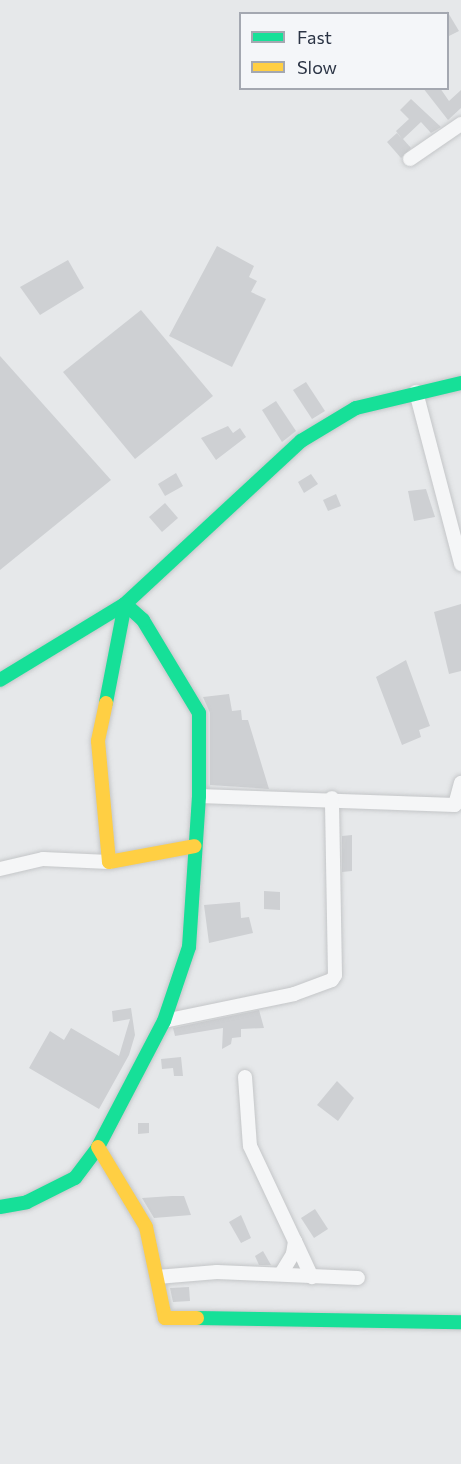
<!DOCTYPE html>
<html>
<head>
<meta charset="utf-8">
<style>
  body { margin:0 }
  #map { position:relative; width:461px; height:1464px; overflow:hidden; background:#e6e8ea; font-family:Commissioner,sans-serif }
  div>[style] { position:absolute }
  .building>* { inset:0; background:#ced0d3 }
  .roads { filter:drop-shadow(0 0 2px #c4c6c8) drop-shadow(0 0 2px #c4c6c8) }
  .street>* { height:14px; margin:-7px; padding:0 7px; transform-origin:7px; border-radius:7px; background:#f5f6f7 }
  .fast>* { height:14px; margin:-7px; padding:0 7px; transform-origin:7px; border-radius:7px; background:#16e098 }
  .slow>* { height:14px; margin:-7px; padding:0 7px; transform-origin:7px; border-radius:7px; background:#ffcf43 }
  span { translate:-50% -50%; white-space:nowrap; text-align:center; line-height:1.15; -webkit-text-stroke:4.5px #f4f6f9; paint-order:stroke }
  .legend { position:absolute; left:239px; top:12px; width:210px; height:78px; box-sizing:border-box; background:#f4f6f9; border:2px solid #a4a8b1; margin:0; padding:8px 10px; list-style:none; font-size:18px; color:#2b3445 }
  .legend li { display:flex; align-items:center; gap:12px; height:30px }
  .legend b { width:30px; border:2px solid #a4a8b1 }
</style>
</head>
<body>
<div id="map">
  <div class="building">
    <div style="clip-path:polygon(447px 11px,459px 31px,447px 37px)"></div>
    <div style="clip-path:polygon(423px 88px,440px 88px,449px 101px,461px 90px,461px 108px,448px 120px)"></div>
    <div style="clip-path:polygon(411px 99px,441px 127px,431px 133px,421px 122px,403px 139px,411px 148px,401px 158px,387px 142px,397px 133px,402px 139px,396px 131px,409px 119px,400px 110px)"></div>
    <div style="clip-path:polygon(217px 246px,254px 266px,249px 277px,257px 281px,251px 292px,266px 299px,232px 367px,169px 336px)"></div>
    <div style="clip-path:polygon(68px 260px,84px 288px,40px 315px,20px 287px)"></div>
    <div style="clip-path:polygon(141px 310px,213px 396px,135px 459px,63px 372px)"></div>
    <div style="clip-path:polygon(0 356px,111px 480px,0 570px)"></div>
    <div style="clip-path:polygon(306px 382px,325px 411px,312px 419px,293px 390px)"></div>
    <div style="clip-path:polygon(276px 401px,296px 431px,282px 442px,262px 410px)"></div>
    <div style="clip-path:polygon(228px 426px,233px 433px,240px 428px,246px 437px,216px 460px,201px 438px)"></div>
    <div style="clip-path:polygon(176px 473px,183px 486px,165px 496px,158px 484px)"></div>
    <div style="clip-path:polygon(311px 474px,318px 484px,304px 493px,298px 482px)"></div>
    <div style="clip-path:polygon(426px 489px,435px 517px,414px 521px,408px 491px)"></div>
    <div style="clip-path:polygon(336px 494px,341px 506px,328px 511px,323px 500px)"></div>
    <div style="clip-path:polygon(165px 503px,178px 518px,162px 532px,149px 517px)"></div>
    <div style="clip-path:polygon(461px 604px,461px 671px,449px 674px,434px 612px)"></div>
    <div style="clip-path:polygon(406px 660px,430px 726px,419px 730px,421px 737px,402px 745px,376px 677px)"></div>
    <div style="clip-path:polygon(229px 694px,232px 711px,241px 710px,242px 720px,248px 720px,269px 789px,210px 785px,210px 713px,203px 697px)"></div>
    <div style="clip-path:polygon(352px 835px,352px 871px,342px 872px,342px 836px)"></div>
    <div style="clip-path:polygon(264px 891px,280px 892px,280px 910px,264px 909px)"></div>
    <div style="clip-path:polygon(240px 902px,241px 918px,249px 917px,253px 933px,209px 943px,204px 905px)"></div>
    <div style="clip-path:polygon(131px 1008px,135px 1035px,129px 1055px,99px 1109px,29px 1068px,50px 1031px,64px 1040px,71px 1028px,119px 1056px,130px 1019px,113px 1022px,112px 1011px)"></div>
    <div style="clip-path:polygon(259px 1010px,264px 1028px,241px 1029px,241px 1037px,232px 1038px,231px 1044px,222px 1049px,223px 1028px,175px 1036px,173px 1028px)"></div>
    <div style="clip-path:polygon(181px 1057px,183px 1076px,174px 1076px,173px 1068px,162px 1069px,161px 1059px)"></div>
    <div style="clip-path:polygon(337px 1081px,354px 1098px,338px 1121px,317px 1105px)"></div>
    <div style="clip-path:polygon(138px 1123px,149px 1123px,149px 1133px,138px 1134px)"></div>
    <div style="clip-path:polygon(172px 1196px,184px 1196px,191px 1215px,154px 1218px,142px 1198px)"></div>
    <div style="clip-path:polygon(315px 1209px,328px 1229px,314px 1238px,301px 1218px)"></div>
    <div style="clip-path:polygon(241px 1215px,251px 1238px,241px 1243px,229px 1222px)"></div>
    <div style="clip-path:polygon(263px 1251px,271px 1265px,259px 1265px,255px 1256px)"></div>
    <div style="clip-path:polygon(189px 1287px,190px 1301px,173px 1302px,170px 1288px)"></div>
  </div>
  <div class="roads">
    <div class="street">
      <div style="left:410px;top:159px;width:62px;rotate:-34.5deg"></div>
      <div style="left:416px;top:392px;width:178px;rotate:75.3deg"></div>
      <div style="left:199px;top:796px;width:256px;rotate:2deg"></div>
      <div style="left:455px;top:805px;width:23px;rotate:-75deg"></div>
      <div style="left:0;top:869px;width:44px;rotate:-13.1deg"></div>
      <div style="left:43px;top:859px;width:66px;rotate:2.6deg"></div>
      <div style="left:164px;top:1021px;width:133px;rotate:-11.7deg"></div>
      <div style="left:294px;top:994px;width:40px;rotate:-20.2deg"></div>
      <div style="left:332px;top:980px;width:6px;rotate:-59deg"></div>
      <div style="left:335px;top:975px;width:177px;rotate:-91deg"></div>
      <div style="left:245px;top:1077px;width:69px;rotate:85.9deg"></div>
      <div style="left:250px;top:1146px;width:105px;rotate:64.7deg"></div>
      <div style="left:295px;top:1241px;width:13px;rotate:99deg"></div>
      <div style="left:293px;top:1254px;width:23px;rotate:121deg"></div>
      <div style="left:295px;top:1241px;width:40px;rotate:65deg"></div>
      <div style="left:157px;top:1277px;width:60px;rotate:-4.8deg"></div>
      <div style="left:217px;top:1272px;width:141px;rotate:2.4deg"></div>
    </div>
    <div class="fast">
      <div style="left:0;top:680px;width:146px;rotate:-31.3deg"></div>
      <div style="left:125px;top:604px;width:240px;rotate:-42.8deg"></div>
      <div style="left:301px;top:441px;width:64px;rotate:-31deg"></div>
      <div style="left:356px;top:408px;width:108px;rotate:-13.4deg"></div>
      <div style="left:0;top:1207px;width:27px;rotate:-10deg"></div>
      <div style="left:27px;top:1202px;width:54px;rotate:-26.6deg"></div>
      <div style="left:75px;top:1178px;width:39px;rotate:-53deg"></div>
      <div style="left:98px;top:1147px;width:142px;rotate:-62.4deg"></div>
      <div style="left:164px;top:1021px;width:78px;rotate:-71.3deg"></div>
      <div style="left:189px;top:947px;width:151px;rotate:-86.2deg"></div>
      <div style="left:199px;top:796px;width:83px;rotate:-90deg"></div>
      <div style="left:199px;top:713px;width:109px;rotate:-121.1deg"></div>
      <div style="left:143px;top:620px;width:24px;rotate:-138deg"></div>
      <div style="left:125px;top:604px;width:101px;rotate:100.9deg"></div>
      <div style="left:197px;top:1318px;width:264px;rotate:0.9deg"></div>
    </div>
    <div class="slow">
      <div style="left:106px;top:703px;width:39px;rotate:102deg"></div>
      <div style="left:98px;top:741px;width:121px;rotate:84.8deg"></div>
      <div style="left:109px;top:862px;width:87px;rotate:-10.5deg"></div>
      <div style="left:98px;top:1147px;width:93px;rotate:59deg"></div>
      <div style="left:146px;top:1227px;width:93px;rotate:78.2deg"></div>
      <div style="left:165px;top:1318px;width:32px"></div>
    </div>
  </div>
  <ul class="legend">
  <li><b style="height:8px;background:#16e098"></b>Fast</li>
  <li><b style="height:8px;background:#ffcf43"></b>Slow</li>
  </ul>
</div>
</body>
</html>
